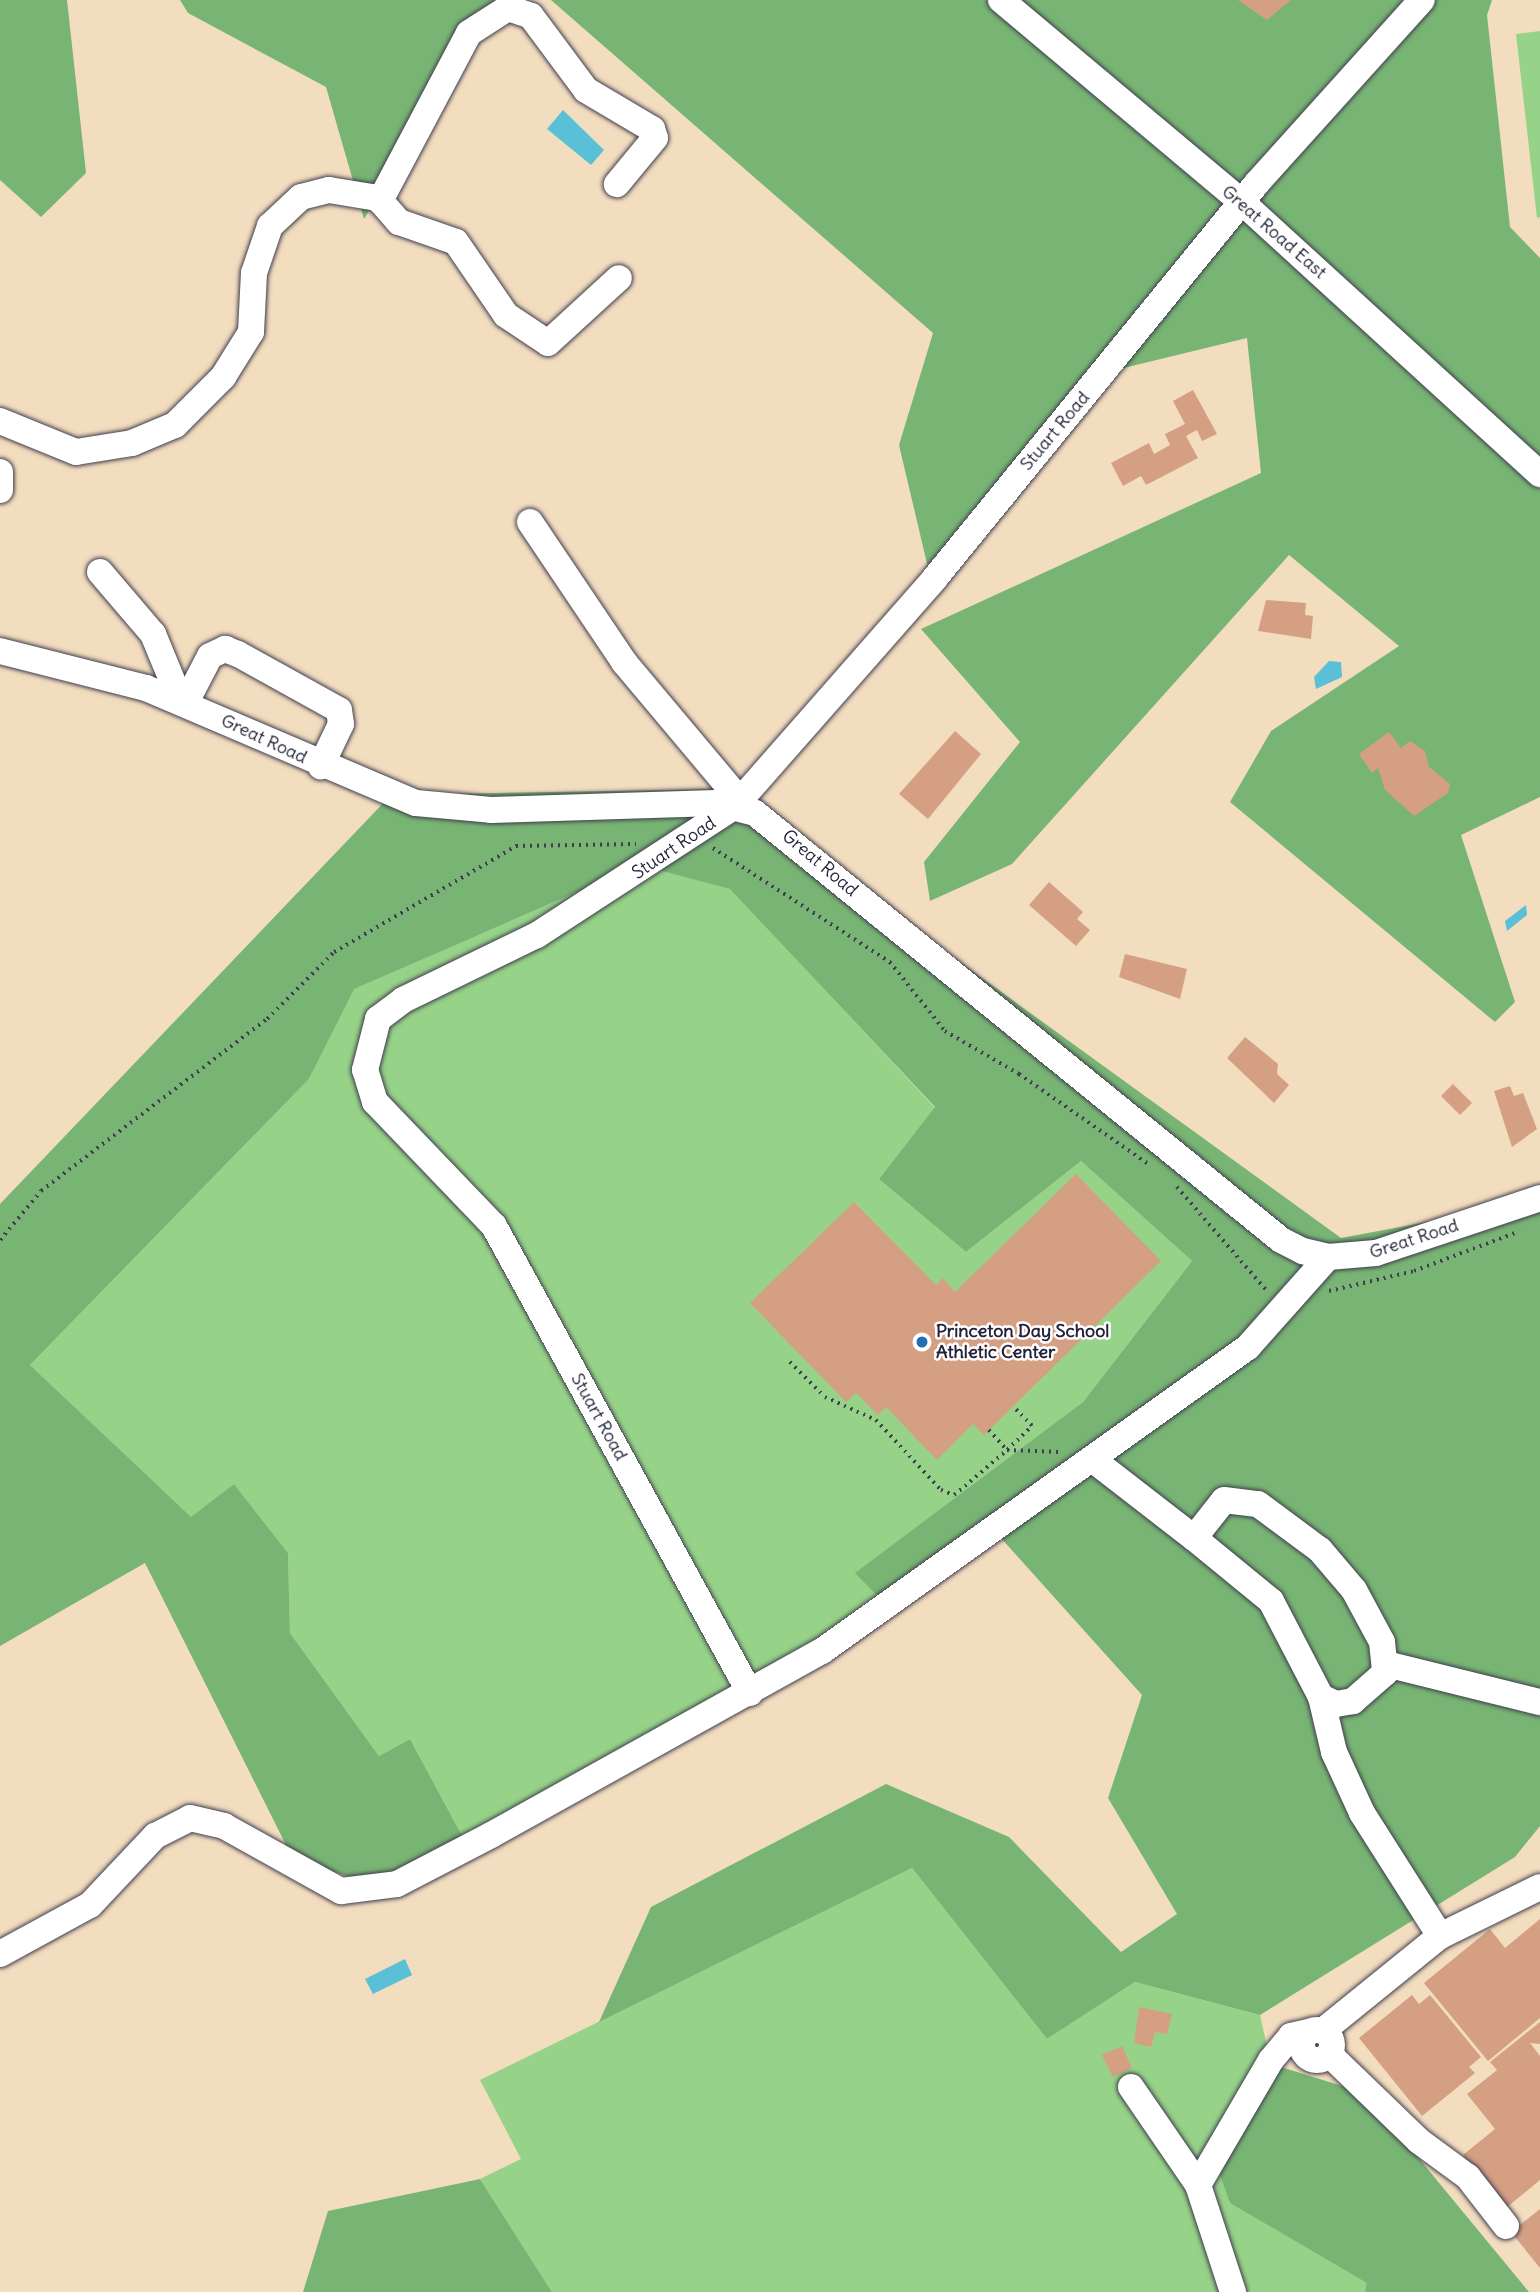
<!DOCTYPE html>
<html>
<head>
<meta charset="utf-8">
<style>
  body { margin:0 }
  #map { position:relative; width:1540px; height:2292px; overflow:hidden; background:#f3ddbf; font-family:Delius,sans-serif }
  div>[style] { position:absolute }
  .green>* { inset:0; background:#96d388 }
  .forest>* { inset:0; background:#78b574 }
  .water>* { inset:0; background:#5ac0d7 }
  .building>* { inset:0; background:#d59f83 }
  .path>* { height:3.5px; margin-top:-1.75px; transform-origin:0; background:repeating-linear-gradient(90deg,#413e4f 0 2px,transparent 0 7px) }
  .roads { filter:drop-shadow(0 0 2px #413e4f) drop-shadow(0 0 2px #413e4f) }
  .minor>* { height:26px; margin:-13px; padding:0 13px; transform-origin:13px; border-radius:13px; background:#fff }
  .minor>.ring { margin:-13px; padding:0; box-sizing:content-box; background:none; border:26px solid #fff; border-radius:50% }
  .dots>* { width:19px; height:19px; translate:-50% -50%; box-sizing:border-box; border:4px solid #fff; border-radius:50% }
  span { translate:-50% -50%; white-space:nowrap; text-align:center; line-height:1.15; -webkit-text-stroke:5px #fff; paint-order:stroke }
  .street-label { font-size:18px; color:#22223b }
  .poi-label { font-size:18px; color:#22223b; font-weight:700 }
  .left { translate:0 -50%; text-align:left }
</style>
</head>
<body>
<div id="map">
  <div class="green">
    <div style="clip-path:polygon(1540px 31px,1540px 217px,1537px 218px,1516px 34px)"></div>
    <div style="clip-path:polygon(639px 865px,731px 889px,935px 1108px,879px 1179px,966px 1252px,1081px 1161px,1192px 1261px,1083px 1402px,856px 1573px,890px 1609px,466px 1843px,410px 1739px,379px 1756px,290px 1633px,288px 1553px,234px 1484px,191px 1518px,30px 1365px,309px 1079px,353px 989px)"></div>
    <div style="clip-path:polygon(912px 1868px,1047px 2039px,1135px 1982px,1260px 2015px,1271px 2064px,1229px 2202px,1368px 2283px,1365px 2292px,552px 2292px,480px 2179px,521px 2159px,480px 2080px)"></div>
  </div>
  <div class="forest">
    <div style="clip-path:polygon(0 0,67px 0,86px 173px,41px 217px,0 180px)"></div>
    <div style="clip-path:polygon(180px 0,496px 0,364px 219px,326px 87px,188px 13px)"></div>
    <div style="clip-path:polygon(551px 0,1492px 0,1487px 15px,1510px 227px,1540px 258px,1540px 797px,1461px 835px,1515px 1002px,1495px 1022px,1230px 802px,1271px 731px,1399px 646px,1289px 555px,1012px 864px,930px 901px,924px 862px,1020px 742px,921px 629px,1261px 473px,1247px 338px,1099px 374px,933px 589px,899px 445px,933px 333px)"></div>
    <div style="clip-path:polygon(721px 789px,1341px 1238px,1540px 1201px,1540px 1826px,1515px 1857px,1260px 2015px,1135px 1982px,1047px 2039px,912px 1868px,599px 2022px,651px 1907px,886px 1784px,1009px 1837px,1121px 1952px,1177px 1914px,1108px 1798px,1142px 1695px,991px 1527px,890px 1609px,855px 1573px,1083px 1402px,1192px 1261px,1081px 1161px,966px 1252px,879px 1179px,935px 1107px,730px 889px,639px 865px,354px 989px,309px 1079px,30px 1365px,191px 1517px,234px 1484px,288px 1553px,290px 1633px,379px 1756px,410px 1739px,466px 1843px,373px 1884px,293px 1859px,145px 1563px,0 1646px,0 1204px,391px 795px)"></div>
    <div style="clip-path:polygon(1271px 2064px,1365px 2093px,1529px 2292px,1365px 2292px,1367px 2283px,1230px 2203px,1212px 2153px)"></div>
    <div style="clip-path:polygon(480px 2179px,552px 2292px,303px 2292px,328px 2211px)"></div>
  </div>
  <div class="water">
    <div style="clip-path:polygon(563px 110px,604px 150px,591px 165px,547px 129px)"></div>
    <div style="clip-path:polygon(1329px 661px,1341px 662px,1342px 677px,1316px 689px,1314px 677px)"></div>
    <div style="clip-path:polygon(1526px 905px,1527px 915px,1507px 931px,1505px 921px)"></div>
    <div style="clip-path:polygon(405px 1959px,412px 1975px,373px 1994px,365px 1979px)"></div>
  </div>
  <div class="building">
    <div style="clip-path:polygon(1238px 0,1291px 0,1267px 20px)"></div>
    <div style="clip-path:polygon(1193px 390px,1217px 434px,1202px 441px,1197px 430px,1186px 436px,1198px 458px,1146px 485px,1141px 476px,1123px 486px,1111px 463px,1149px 443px,1154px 454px,1170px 445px,1165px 434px,1185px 424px,1173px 401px)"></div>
    <div style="clip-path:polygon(1266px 600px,1306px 603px,1305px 615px,1313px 616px,1311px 639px,1258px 631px)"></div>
    <div style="clip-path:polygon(955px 731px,981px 754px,928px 819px,899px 794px)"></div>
    <div style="clip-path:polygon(1389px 732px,1401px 748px,1410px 741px,1425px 751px,1429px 767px,1450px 784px,1448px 793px,1414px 816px,1385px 790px,1378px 768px,1372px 773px,1359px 754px)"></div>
    <div style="clip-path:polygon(1049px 882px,1083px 912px,1077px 919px,1090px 930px,1076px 946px,1029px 905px)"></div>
    <div style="clip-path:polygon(1125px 954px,1187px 969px,1180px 999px,1119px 977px)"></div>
    <div style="clip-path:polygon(1245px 1037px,1278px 1064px,1277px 1074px,1289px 1085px,1274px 1103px,1227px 1058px)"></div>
    <div style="clip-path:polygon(1453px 1084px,1472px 1103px,1460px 1115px,1441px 1096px)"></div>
    <div style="clip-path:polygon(1510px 1086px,1514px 1096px,1523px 1093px,1537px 1129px,1512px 1147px,1494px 1091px)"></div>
    <div style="clip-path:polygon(1076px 1174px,1161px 1261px,984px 1435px,973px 1424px,937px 1460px,886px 1407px,878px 1415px,856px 1393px,846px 1402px,750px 1303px,854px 1202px,936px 1285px,943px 1278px,955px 1292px)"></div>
    <div style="clip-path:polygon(1540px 1919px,1540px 2018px,1488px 2061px,1424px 1983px,1490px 1929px,1505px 1948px)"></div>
    <div style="clip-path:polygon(1412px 1995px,1419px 2004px,1430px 1995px,1481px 2057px,1469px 2067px,1475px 2073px,1422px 2116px,1359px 2038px)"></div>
    <div style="clip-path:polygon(1139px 2007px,1172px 2014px,1167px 2034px,1155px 2032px,1151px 2047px,1134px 2043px)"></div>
    <div style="clip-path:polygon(1540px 2022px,1540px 2044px,1530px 2043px,1540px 2056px,1540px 2180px,1506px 2208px,1463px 2155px,1495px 2129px,1467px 2094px,1497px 2070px,1490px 2062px)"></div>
    <div style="clip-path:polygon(1122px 2046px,1132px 2068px,1113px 2077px,1102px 2055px)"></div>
    <div style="clip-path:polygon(1540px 2209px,1540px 2268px,1511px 2232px)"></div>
  </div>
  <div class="path">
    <div style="left:713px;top:848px;width:211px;rotate:32.8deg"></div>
    <div style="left:890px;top:962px;width:88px;rotate:51.4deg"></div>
    <div style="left:945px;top:1031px;width:86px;rotate:30.2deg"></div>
    <div style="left:1019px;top:1074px;width:160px;rotate:34.8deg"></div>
    <div style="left:1177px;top:1187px;width:139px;rotate:49.1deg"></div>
    <div style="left:0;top:1240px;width:64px;rotate:-50.1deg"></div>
    <div style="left:41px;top:1191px;width:284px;rotate:-37.3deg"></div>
    <div style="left:267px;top:1019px;width:95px;rotate:-45deg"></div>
    <div style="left:334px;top:952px;width:211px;rotate:-30.2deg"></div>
    <div style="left:516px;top:846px;width:120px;rotate:-1deg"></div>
    <div style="left:1329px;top:1291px;width:87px;rotate:-13.2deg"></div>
    <div style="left:1414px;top:1271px;width:111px;rotate:-20.6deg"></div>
    <div style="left:790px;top:1362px;width:49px;rotate:45deg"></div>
    <div style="left:825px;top:1397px;width:56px;rotate:24.3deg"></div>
    <div style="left:876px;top:1420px;width:96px;rotate:47.1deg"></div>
    <div style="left:941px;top:1490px;width:14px;rotate:21deg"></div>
    <div style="left:954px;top:1495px;width:70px;rotate:-40.3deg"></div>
    <div style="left:1007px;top:1450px;width:53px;rotate:2.2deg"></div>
    <div style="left:989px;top:1430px;width:27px;rotate:48deg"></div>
    <div style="left:1007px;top:1450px;width:35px;rotate:-44deg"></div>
    <div style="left:1032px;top:1426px;width:27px;rotate:-135deg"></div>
  </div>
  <div class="roads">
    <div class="minor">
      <div style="left:1001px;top:0;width:316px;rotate:40deg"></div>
      <div style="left:1243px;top:203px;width:402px;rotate:42.4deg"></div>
      <div style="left:380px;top:201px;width:190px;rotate:-62.1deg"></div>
      <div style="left:469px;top:33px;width:46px;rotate:-32.7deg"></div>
      <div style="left:508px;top:8px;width:24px;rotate:19deg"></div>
      <div style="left:531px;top:16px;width:92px;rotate:53.4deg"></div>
      <div style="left:586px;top:90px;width:77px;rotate:30.6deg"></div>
      <div style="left:652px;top:129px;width:9px;rotate:72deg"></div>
      <div style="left:655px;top:138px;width:60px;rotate:129.6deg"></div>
      <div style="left:0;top:421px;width:82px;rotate:22.2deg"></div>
      <div style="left:76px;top:452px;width:57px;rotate:-9.1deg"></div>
      <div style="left:132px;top:443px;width:47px;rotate:-22.7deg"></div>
      <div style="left:175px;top:425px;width:68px;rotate:-45deg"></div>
      <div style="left:223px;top:377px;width:53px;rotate:-58.1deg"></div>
      <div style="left:251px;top:332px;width:59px;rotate:-87.1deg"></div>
      <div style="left:254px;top:273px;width:50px;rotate:-71.2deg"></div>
      <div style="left:270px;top:226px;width:42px;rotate:-43.1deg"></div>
      <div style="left:301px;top:197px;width:29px;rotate:-14deg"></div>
      <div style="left:329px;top:190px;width:50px;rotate:9.3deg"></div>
      <div style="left:378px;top:198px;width:32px;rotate:49deg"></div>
      <div style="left:399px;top:222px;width:60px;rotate:19.3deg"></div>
      <div style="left:456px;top:242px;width:88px;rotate:55.6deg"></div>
      <div style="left:506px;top:315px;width:50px;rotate:33.7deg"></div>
      <div style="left:548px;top:343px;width:96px;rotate:-42.5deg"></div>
      <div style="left:0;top:472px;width:18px;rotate:90deg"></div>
      <div style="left:530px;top:522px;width:169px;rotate:56.1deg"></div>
      <div style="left:624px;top:662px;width:180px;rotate:50deg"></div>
      <div style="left:100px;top:572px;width:82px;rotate:49.5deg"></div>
      <div style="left:153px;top:634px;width:74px;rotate:67.6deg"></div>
      <div style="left:0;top:651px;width:151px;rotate:14.2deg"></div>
      <div style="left:146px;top:688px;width:293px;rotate:23.1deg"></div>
      <div style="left:416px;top:803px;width:75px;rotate:5.3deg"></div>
      <div style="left:491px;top:810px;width:225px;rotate:-1.8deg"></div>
      <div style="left:716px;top:803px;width:40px;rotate:14.4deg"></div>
      <div style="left:755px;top:813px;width:677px;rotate:39.07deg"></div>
      <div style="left:1281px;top:1240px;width:25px;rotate:27deg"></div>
      <div style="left:1303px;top:1251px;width:26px;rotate:13deg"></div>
      <div style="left:1328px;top:1257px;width:48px;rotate:-4.8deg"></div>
      <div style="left:1376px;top:1253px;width:173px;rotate:-18.5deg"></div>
      <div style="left:185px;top:704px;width:54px;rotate:-62.5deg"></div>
      <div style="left:210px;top:656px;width:17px;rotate:-25deg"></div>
      <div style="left:225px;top:649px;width:14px;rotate:21deg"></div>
      <div style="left:238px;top:654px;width:115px;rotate:29deg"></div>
      <div style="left:339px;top:710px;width:14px;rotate:82deg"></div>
      <div style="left:341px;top:724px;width:47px;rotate:115.5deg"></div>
      <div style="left:1092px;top:1459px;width:129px;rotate:37.8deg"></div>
      <div style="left:1194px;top:1538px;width:48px;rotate:-51.7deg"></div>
      <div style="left:1224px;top:1500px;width:34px;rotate:7deg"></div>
      <div style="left:1258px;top:1504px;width:77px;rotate:36.6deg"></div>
      <div style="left:1320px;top:1550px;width:52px;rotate:49.6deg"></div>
      <div style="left:1354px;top:1590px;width:59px;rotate:61.7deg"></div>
      <div style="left:1382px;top:1642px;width:31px;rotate:84deg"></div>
      <div style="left:1385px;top:1673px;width:43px;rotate:138.8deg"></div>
      <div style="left:1353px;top:1701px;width:17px;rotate:170deg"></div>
      <div style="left:1336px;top:1704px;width:17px;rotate:-155deg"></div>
      <div style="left:1321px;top:1697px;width:108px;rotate:-117.5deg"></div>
      <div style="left:1271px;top:1601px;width:99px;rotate:-140.7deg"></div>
      <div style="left:1386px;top:1664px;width:159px;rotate:13.9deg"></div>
      <div style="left:750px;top:1693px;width:533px;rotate:-118.73deg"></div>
      <div style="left:494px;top:1226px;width:172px;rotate:-133.8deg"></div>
      <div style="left:375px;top:1102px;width:34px;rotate:-107deg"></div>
      <div style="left:365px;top:1070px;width:53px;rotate:-75.7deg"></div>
      <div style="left:378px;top:1019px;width:31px;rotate:-37deg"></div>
      <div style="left:403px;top:1000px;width:149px;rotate:-25.9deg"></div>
      <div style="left:537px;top:935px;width:236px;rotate:-33.1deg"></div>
      <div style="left:735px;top:806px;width:303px;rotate:-48.7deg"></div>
      <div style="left:935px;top:578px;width:510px;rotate:-50.81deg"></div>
      <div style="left:1257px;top:183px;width:246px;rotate:-48deg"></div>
      <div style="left:1321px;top:1697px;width:57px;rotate:76.7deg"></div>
      <div style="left:1334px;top:1752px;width:67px;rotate:65.3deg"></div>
      <div style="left:1362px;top:1813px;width:146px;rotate:57.6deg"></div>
      <div style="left:1440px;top:1936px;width:149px;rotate:141deg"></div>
      <div style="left:1440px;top:1936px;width:111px;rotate:-26.1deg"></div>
      <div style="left:0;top:1954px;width:102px;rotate:-28.6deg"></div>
      <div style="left:90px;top:1905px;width:95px;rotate:-46.7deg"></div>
      <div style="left:155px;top:1836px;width:39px;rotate:-27deg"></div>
      <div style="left:190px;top:1818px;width:35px;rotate:13deg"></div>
      <div style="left:224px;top:1826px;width:134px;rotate:29.1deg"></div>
      <div style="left:341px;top:1891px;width:56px;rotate:-7.1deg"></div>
      <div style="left:397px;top:1884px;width:106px;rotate:-27.5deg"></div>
      <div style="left:491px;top:1835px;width:379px;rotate:-29.1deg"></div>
      <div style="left:822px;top:1651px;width:523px;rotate:-35.51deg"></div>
      <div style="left:1248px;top:1347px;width:120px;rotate:-48.4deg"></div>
      <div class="ring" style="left:1302px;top:2030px;width:4px;height:4px"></div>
      <div style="left:1329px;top:2054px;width:125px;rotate:44deg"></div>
      <div style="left:1419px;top:2141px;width:61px;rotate:36.3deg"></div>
      <div style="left:1468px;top:2177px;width:62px;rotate:52.2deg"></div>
      <div style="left:1131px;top:2087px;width:119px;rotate:55.6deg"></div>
      <div style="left:1198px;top:2185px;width:113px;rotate:71.9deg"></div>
      <div style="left:1198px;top:2185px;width:145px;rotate:-59.7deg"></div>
      <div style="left:1271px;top:2060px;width:31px;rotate:-50deg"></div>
      <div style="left:1291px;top:2036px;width:17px;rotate:-13deg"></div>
    </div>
  </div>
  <div class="dots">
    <div style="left:922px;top:1342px;background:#1f6fb2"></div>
  </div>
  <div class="street-label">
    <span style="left:1274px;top:232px;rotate:41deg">Great Road East</span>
    <span style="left:1055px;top:431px;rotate:-50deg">Stuart Road</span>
    <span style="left:264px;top:739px;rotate:25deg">Great Road</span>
    <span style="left:674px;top:848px;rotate:-34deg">Stuart Road</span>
    <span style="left:820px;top:863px;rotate:40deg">Great Road</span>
    <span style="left:1414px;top:1239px;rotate:-18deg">Great Road</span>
    <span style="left:599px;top:1417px;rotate:61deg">Stuart Road</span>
  </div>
  <div class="poi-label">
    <span class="left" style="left:936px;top:1342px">Princeton Day School<br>Athletic Center</span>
  </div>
</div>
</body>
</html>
